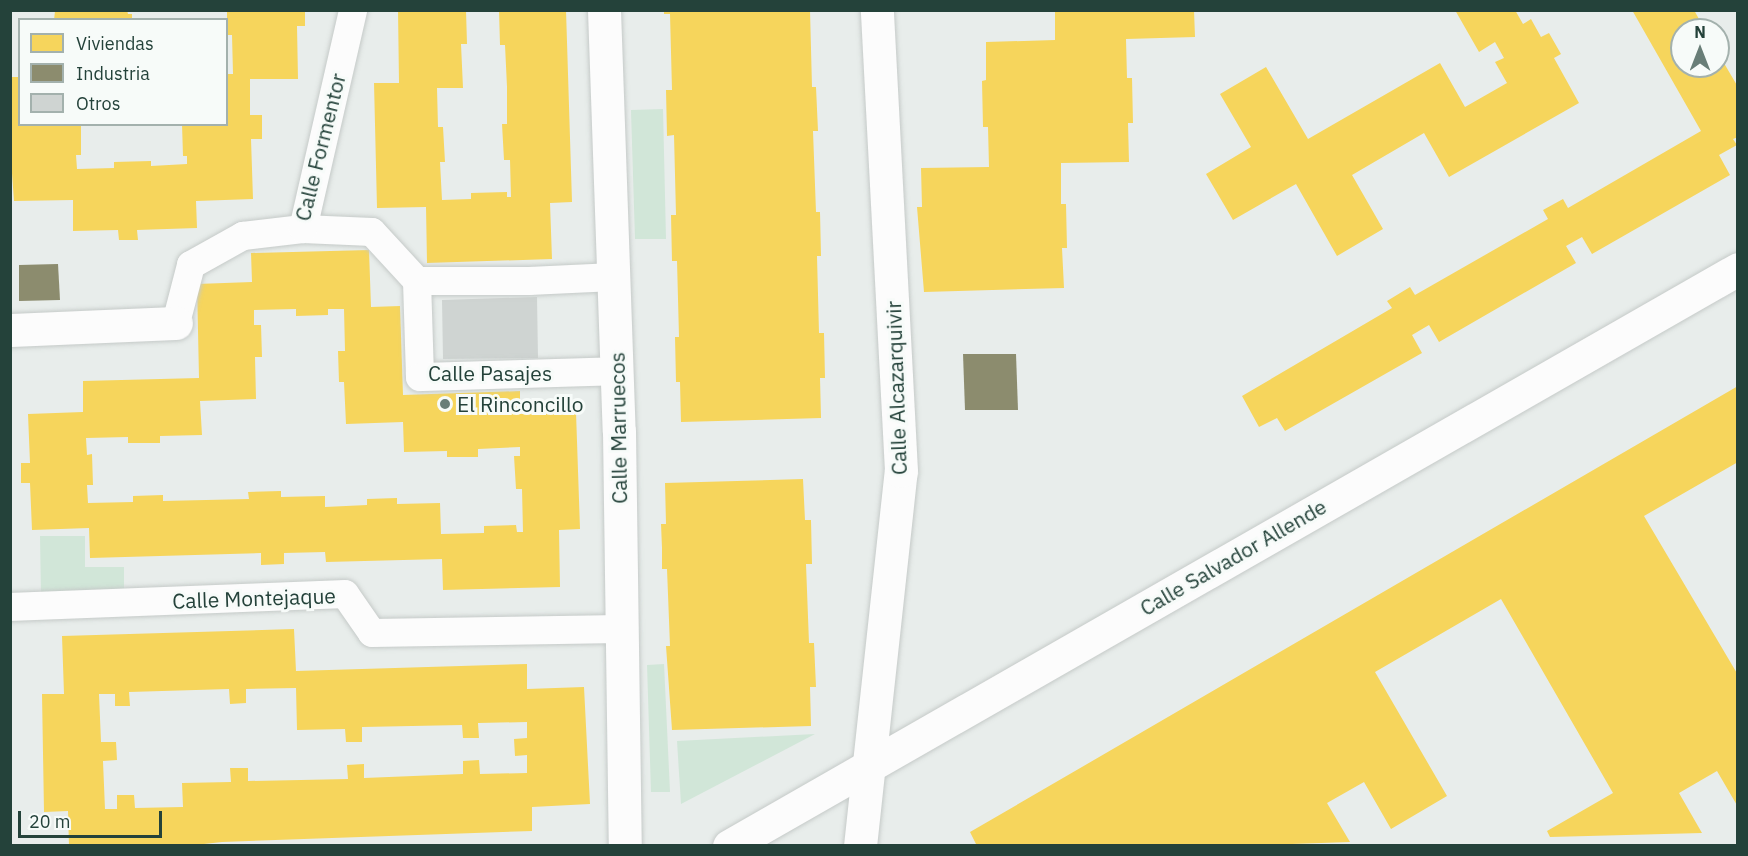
<!DOCTYPE html>
<html>
<head>
<meta charset="utf-8">
<style>
  body { margin:0 }
  #map { position:relative; width:1748px; height:856px; overflow:hidden; background:#e8edeb; font-family:"IBM Plex Sans",sans-serif }
  div>[style] { position:absolute }
  .green>* { inset:0; background:#d1e6d8 }
  .homes>* { inset:0; background:#f6d55c }
  .industry>* { inset:0; background:#8c8c6e }
  .building>* { inset:0; background:#cfd4d2 }
  .roads { filter:drop-shadow(0 0 2px #c5cac8) drop-shadow(0 0 2px #c5cac8) }
  .pedestrian>* { height:28px; margin:-14px; padding:0 14px; transform-origin:14px; border-radius:14px; background:#fcfcfc }
  .minor>* { height:33px; margin:-16.5px; padding:0 16.5px; transform-origin:16.5px; border-radius:16.5px; background:#fcfcfc }
  .dots>* { width:16px; height:16px; translate:-50% -50%; box-sizing:border-box; border:3px solid #f7fbf9; border-radius:50% }
  span { translate:-50% -50%; white-space:nowrap; text-align:center; line-height:1.15; -webkit-text-stroke:6px #f7fbf9; paint-order:stroke }
  .street-label { font-size:21px; color:#24423a }
  .poi-label { font-size:21px; color:#24423a }
  .left { translate:0 -50%; text-align:left }
  .frame { position:absolute; inset:0; border:12px solid #24423a; pointer-events:none }
  .legend { position:absolute; left:18px; top:18px; width:210px; height:108px; box-sizing:border-box; background:#f7fbf9; border:2px solid #a3b1ad; margin:0; padding:8px 10px; list-style:none; font-size:18px; color:#24423a }
  .legend li { display:flex; align-items:center; gap:12px; height:30px }
  .legend b { width:30px; border:2px solid #a3b1ad }
  .north { position:absolute; left:1670px; top:18px; width:60px; height:60px; box-sizing:border-box; background:#f7fbf9; border:2px solid #a3b1ad; border-radius:50%; rotate:0deg; font-size:16px; font-weight:700; line-height:24px; text-align:center; color:#24423a }
  .north::after { content:''; display:block; margin:auto; width:21px; height:27px; background:#697e78; clip-path:polygon(50% 0,100% 100%,50% 72%,0 100%) }
  .scale { position:absolute; left:18px; top:811px; width:144px; height:27px; box-sizing:border-box; border:3px solid #24423a; border-top:0; padding-left:8px; font-size:18px; line-height:21px; white-space:nowrap; color:#24423a; -webkit-text-stroke:4px #f7fbf9; paint-order:stroke }
</style>
</head>
<body>
<div id="map">
  <div class="green">
    <div style="clip-path:polygon(663px 109px,666px 239px,635px 239px,631px 110px)"></div>
    <div style="clip-path:polygon(40px 536px,85px 536px,85px 567px,124px 567px,124px 594px,41px 596px)"></div>
    <div style="clip-path:polygon(664px 664px,670px 792px,651px 792px,647px 665px)"></div>
    <div style="clip-path:polygon(815px 734px,681px 804px,677px 741px)"></div>
  </div>
  <div class="homes">
    <div style="clip-path:polygon(127px 10px,128px 14px,132px 14px,132px 20px,54px 20px,55px 11px)"></div>
    <div style="clip-path:polygon(227px 10px,305px 10px,305px 26px,297px 26px,298px 79px,250px 79px,250px 115px,262px 115px,262px 139px,251px 139px,253px 199px,196px 201px,197px 228px,137px 230px,138px 240px,119px 240px,118px 230px,73px 231px,73px 200px,14px 201px,10px 146px,11px 77px,20px 77px,20px 124px,81px 124px,81px 155px,76px 155px,77px 169px,114px 168px,114px 162px,151px 161px,151px 166px,187px 164px,187px 156px,183px 156px,182px 124px,226px 124px,226px 74px,233px 74px,232px 35px,227px 35px)"></div>
    <div style="clip-path:polygon(398px 10px,466px 10px,467px 44px,461px 44px,463px 88px,437px 88px,438px 127px,443px 127px,445px 162px,440px 162px,442px 200px,471px 199px,471px 193px,507px 192px,507px 197px,511px 197px,510px 160px,504px 160px,502px 124px,507px 124px,507px 87px,505px 45px,500px 45px,499px 10px,566px 10px,572px 202px,550px 203px,552px 259px,427px 263px,426px 207px,377px 208px,374px 83px,399px 83px)"></div>
    <div style="clip-path:polygon(664px 10px,810px 10px,812px 87px,816px 87px,818px 131px,813px 131px,816px 212px,820px 212px,821px 256px,817px 256px,819px 333px,824px 333px,825px 378px,820px 378px,821px 418px,681px 422px,680px 382px,676px 382px,675px 337px,679px 337px,677px 261px,672px 261px,671px 215px,676px 215px,674px 135px,667px 136px,666px 90px,672px 90px,670px 14px,664px 14px)"></div>
    <div style="clip-path:polygon(1055px 10px,1194px 10px,1195px 37px,1126px 39px,1127px 78px,1132px 78px,1133px 123px,1128px 123px,1129px 162px,1061px 163px,1061px 204px,1066px 204px,1067px 248px,1062px 248px,1064px 288px,924px 292px,917px 207px,922px 207px,921px 168px,989px 167px,988px 127px,983px 127px,982px 81px,986px 80px,986px 42px,1055px 40px)"></div>
    <div style="clip-path:polygon(1455px 10px,1515px 10px,1523px 24px,1531px 19px,1541px 37px,1549px 33px,1561px 54px,1554px 58px,1579px 103px,1449px 177px,1424px 133px,1352px 175px,1383px 229px,1337px 256px,1296px 184px,1233px 220px,1206px 174px,1251px 147px,1220px 94px,1266px 67px,1308px 139px,1440px 63px,1465px 107px,1507px 83px,1495px 62px,1504px 58px,1495px 42px,1479px 52px)"></div>
    <div style="clip-path:polygon(1632px 10px,1694px 10px,1705px 30px,1682px 30px,1682px 66px,1718px 66px,1718px 53px,1738px 87px,1738px 137px,1733px 139px,1737px 145px,1719px 155px,1730px 175px,1592px 254px,1582px 237px,1566px 246px,1576px 263px,1439px 342px,1429px 325px,1412px 335px,1422px 353px,1285px 431px,1277px 418px,1259px 427px,1242px 396px,1392px 308px,1387px 301px,1410px 287px,1415px 295px,1548px 219px,1543px 210px,1563px 199px,1568px 208px,1701px 131px)"></div>
    <div style="clip-path:polygon(evenodd,369px 250px,371px 307px,400px 306px,403px 395px,520px 391px,520px 414px,576px 412px,580px 529px,559px 530px,560px 587px,443px 590px,442px 559px,326px 562px,325px 552px,284px 553px,284px 564px,261px 565px,261px 553px,90px 558px,89px 528px,32px 530px,30px 483px,21px 483px,21px 463px,30px 463px,28px 414px,83px 412px,83px 381px,199px 378px,197px 284px,252px 282px,251px 253px,369px 250px,296px 309px,296px 316px,328px 315px,328px 309px,344px 309px,345px 351px,338px 351px,339px 382px,344px 382px,346px 424px,403px 422px,404px 452px,447px 451px,447px 457px,478px 457px,478px 449px,520px 447px,520px 456px,514px 456px,516px 489px,522px 489px,523px 532px,517px 532px,516px 525px,484px 526px,484px 533px,441px 534px,440px 503px,397px 504px,397px 498px,367px 499px,367px 505px,325px 507px,325px 496px,281px 497px,281px 491px,248px 492px,249px 499px,163px 501px,163px 495px,133px 496px,133px 502px,88px 503px,87px 485px,93px 485px,92px 454px,87px 455px,86px 438px,128px 437px,128px 443px,160px 443px,160px 436px,202px 435px,200px 401px,256px 399px,255px 357px,262px 357px,261px 325px,254px 325px,254px 310px,296px 309px)"></div>
    <div style="clip-path:polygon(1738px 386px,1738px 462px,1644px 516px,1738px 675px,1738px 807px,1717px 771px,1679px 793px,1702px 833px,1550px 837px,1547px 831px,1613px 793px,1501px 599px,1375px 672px,1447px 796px,1391px 829px,1364px 782px,1327px 803px,1350px 842px,1237px 846px,977px 846px,970px 832px)"></div>
    <div style="clip-path:polygon(803px 479px,805px 520px,811px 520px,812px 564px,806px 564px,809px 643px,814px 643px,816px 687px,810px 687px,811px 726px,672px 730px,666px 646px,670px 646px,667px 569px,662px 569px,662px 548px,661px 524px,666px 524px,665px 483px)"></div>
    <div style="clip-path:polygon(evenodd,294px 629px,296px 671px,527px 664px,527px 689px,584px 687px,590px 804px,532px 807px,532px 831px,222px 842px,186px 846px,69px 846px,68px 811px,44px 812px,42px 694px,64px 694px,62px 636px,294px 629px,296px 688px,297px 730px,345px 729px,346px 742px,362px 742px,362px 727px,462px 725px,463px 738px,479px 738px,478px 723px,527px 722px,527px 738px,514px 739px,515px 756px,527px 755px,527px 773px,480px 774px,479px 760px,463px 761px,463px 774px,364px 778px,364px 764px,347px 765px,348px 779px,248px 781px,248px 768px,230px 768px,231px 782px,182px 783px,183px 807px,135px 808px,134px 795px,117px 795px,117px 809px,105px 809px,103px 761px,117px 760px,116px 742px,101px 742px,99px 694px,115px 694px,115px 706px,130px 706px,129px 692px,229px 689px,230px 704px,246px 703px,246px 689px,296px 688px)"></div>
  </div>
  <div class="industry">
    <div style="clip-path:polygon(58px 264px,60px 300px,19px 301px,19px 265px)"></div>
    <div style="clip-path:polygon(963px 354px,1016px 354px,1018px 410px,965px 410px)"></div>
  </div>
  <div class="building">
    <div style="clip-path:polygon(537px 297px,538px 358px,443px 359px,442px 300px)"></div>
  </div>
  <div class="roads">
    <div class="pedestrian">
      <div style="left:303px;top:229px;width:69px;rotate:2.5deg"></div>
      <div style="left:372px;top:232px;width:67px;rotate:47.4deg"></div>
      <div style="left:417px;top:281px;width:96px;rotate:88.2deg"></div>
      <div style="left:420px;top:377px;width:197px;rotate:-1.7deg"></div>
      <div style="left:417px;top:281px;width:112px"></div>
      <div style="left:529px;top:281px;width:85px;rotate:-2.7deg"></div>
      <div style="left:176px;top:323px;width:60px;rotate:-75.5deg"></div>
      <div style="left:191px;top:265px;width:60px;rotate:-29.1deg"></div>
      <div style="left:243px;top:236px;width:60px;rotate:-6.7deg"></div>
      <div style="left:303px;top:229px;width:225px;rotate:-77.1deg"></div>
      <div style="left:10px;top:607px;width:335px;rotate:-2.2deg"></div>
      <div style="left:345px;top:594px;width:47px;rotate:55.3deg"></div>
      <div style="left:372px;top:633px;width:249px;rotate:-0.9deg"></div>
    </div>
    <div class="minor">
      <div style="left:604px;top:10px;width:421px;rotate:88deg"></div>
      <div style="left:619px;top:431px;width:415px;rotate:89.2deg"></div>
      <div style="left:10px;top:330px;width:166px;rotate:-2.4deg"></div>
      <div style="left:729px;top:846px;width:1162px;rotate:-29.76deg"></div>
      <div style="left:860px;top:846px;width:377px;rotate:-83.8deg"></div>
      <div style="left:901px;top:471px;width:462px;rotate:-93deg"></div>
    </div>
  </div>
  <div class="dots">
    <div style="left:445px;top:404px;background:#697e78"></div>
  </div>
  <div class="street-label">
    <span style="left:320px;top:147px;rotate:-76deg">Calle Formentor</span>
    <span style="left:490px;top:373px">Calle Pasajes</span>
    <span style="left:896px;top:388px;rotate:-92deg">Calle Alcazarquivir</span>
    <span style="left:618px;top:428px;rotate:-91deg">Calle Marruecos</span>
    <span style="left:1233px;top:557px;rotate:-30deg">Calle Salvador Allende</span>
    <span style="left:254px;top:598px;rotate:-2deg">Calle Montejaque</span>
  </div>
  <div class="poi-label">
    <span class="left" style="left:457px;top:404px">El Rinconcillo</span>
  </div>
  <div class="frame"></div>
  <ul class="legend">
  <li><b style="height:16px;background:#f6d55c"></b>Viviendas</li>
  <li><b style="height:16px;background:#8c8c6e"></b>Industria</li>
  <li><b style="height:16px;background:#cfd4d2"></b>Otros</li>
  </ul>
  <div class="north">N</div>
  <div class="scale">20 m</div>
</div>
</body>
</html>
